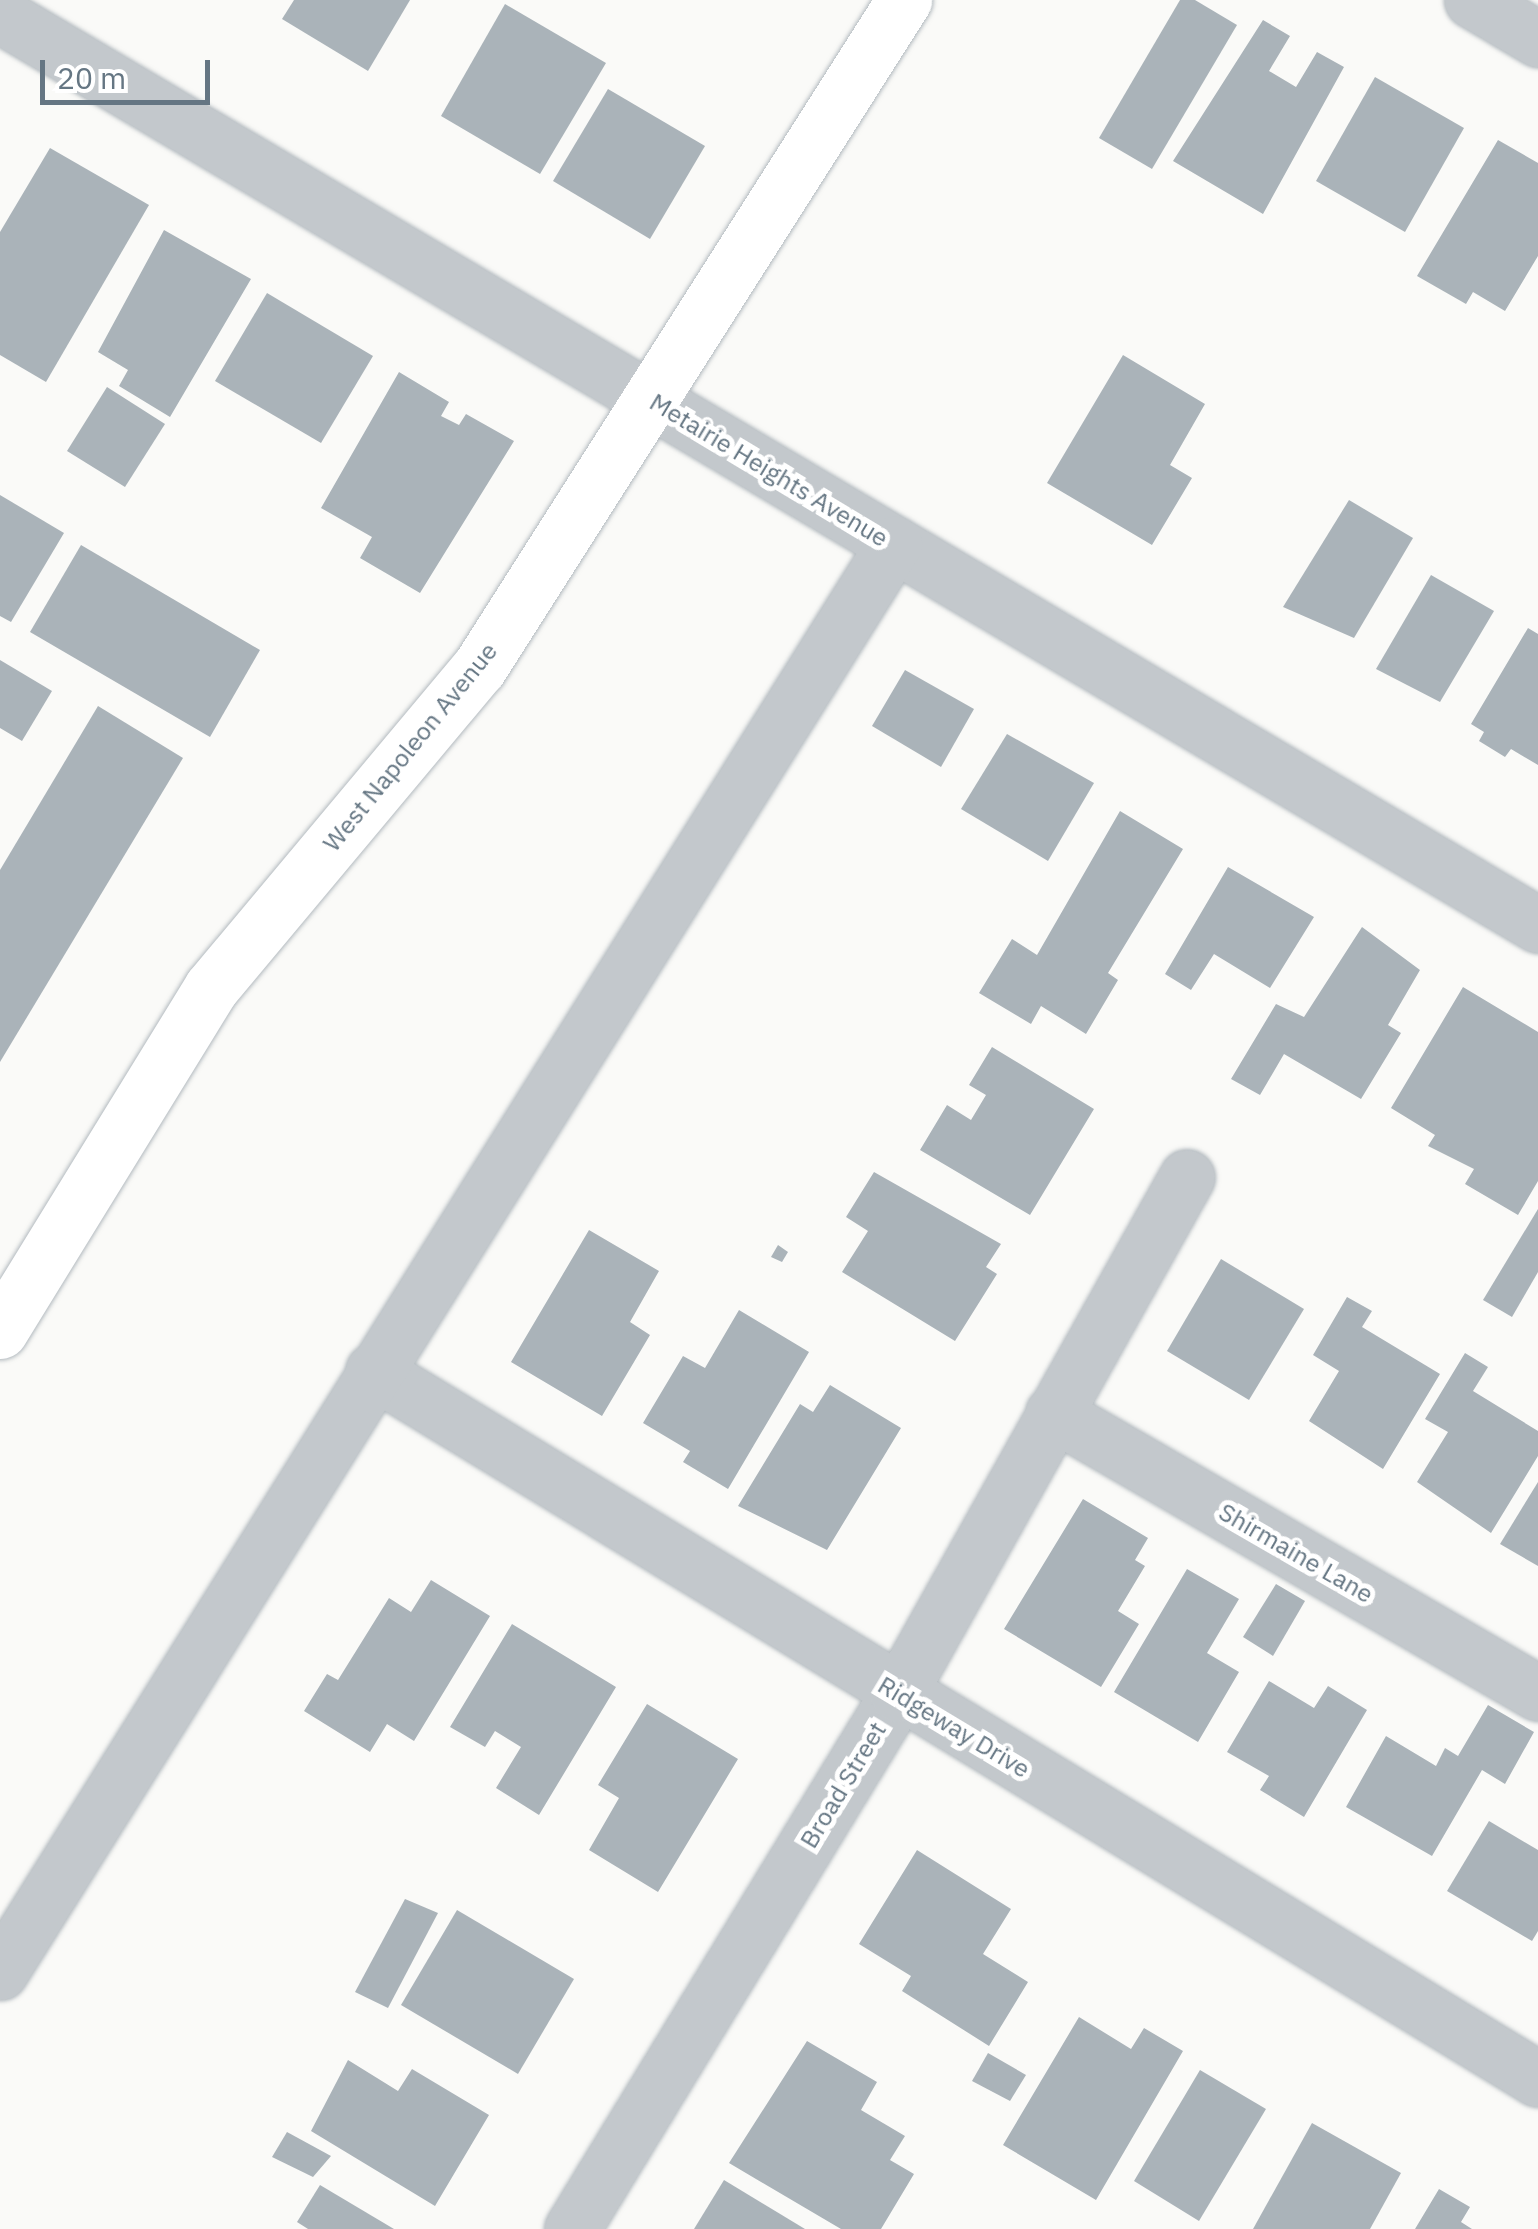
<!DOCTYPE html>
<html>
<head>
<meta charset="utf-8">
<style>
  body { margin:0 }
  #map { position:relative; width:1538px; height:2229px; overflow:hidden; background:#fafaf8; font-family:"IBM Plex Sans",sans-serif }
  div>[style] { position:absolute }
  .building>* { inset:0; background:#aab3b9 }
  .roads { filter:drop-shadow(0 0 2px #b3babf) drop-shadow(0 0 2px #b3babf) }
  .street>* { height:55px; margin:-27.5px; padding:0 27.5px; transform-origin:27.5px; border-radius:27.5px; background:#c3c8cc }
  .secondary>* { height:55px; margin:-27.5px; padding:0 27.5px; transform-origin:27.5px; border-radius:27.5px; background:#fff }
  span { translate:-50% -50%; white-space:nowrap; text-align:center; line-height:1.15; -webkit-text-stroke:10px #fff; paint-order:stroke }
  .street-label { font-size:25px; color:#657683 }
  .scale { position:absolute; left:40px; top:60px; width:170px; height:45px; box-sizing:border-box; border:5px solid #657683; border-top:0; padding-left:12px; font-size:30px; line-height:35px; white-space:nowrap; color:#657683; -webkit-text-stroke:8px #fff; paint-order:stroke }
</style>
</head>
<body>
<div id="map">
  <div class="building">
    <div style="clip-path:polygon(294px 0,410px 0,368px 71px,282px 19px)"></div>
    <div style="clip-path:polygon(1180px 0,1195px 0,1237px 25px,1152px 169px,1099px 138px)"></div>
    <div style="clip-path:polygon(505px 4px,606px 63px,540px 174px,441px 116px)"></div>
    <div style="clip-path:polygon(1263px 20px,1290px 36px,1269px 71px,1296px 87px,1317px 52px,1344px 67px,1263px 214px,1173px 161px)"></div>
    <div style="clip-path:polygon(1375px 77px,1464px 128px,1405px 232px,1316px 181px)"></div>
    <div style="clip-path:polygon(608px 89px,705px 146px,650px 239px,553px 181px)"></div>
    <div style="clip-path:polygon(1498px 140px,1538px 163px,1538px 256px,1505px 311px,1473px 292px,1466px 304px,1417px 276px)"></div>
    <div style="clip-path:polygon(50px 148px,149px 205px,46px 382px,0 355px,0 232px)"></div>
    <div style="clip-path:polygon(164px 230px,251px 279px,170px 417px,119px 386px,128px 370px,98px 352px)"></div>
    <div style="clip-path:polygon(267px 293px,373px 356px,321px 443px,215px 381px)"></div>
    <div style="clip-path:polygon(1123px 355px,1205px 404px,1170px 465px,1192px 478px,1152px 545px,1047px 483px)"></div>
    <div style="clip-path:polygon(399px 372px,449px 402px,441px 416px,459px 425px,466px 414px,514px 441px,420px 593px,360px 558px,372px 537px,321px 508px)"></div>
    <div style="clip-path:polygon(107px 387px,165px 424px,125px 487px,67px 451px)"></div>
    <div style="clip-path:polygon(0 495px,64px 533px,11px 622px,0 616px)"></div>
    <div style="clip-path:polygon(1349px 500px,1413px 538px,1354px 638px,1283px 607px)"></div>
    <div style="clip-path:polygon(81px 545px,260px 650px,210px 737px,30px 632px)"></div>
    <div style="clip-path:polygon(1431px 575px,1494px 611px,1440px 702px,1376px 669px)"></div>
    <div style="clip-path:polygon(1528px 628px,1538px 634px,1538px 765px,1511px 749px,1505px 757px,1479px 741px,1484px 732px,1471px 724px)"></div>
    <div style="clip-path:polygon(0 660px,52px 691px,22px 741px,0 728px)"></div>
    <div style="clip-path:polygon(905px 670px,974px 709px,941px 767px,872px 726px)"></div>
    <div style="clip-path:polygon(98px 706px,183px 758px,0 1062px,0 870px)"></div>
    <div style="clip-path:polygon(1007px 734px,1094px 783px,1048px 861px,961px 809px)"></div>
    <div style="clip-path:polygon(1120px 811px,1183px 849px,1108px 973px,1118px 980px,1086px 1034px,1041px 1006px,1031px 1024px,979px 993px,1012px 939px,1037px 955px)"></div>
    <div style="clip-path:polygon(1228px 867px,1314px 917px,1270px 988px,1214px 954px,1191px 990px,1165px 974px)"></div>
    <div style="clip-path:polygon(1362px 927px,1420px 970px,1388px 1025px,1401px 1033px,1361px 1099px,1284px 1054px,1260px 1095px,1231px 1079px,1276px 1004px,1304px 1017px)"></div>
    <div style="clip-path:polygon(1463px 987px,1538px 1032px,1538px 1181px,1518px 1215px,1465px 1184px,1474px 1169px,1428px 1146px,1435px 1135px,1391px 1108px)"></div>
    <div style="clip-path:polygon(992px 1047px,1094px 1109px,1030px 1215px,920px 1150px,947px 1105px,971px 1120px,986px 1095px,969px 1085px)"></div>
    <div style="clip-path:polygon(874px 1172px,1001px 1244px,986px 1267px,997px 1274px,955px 1341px,842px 1272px,868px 1231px,846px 1217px)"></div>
    <div style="clip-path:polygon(1538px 1209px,1538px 1272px,1512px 1317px,1483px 1300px)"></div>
    <div style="clip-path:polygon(589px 1230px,659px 1271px,630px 1322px,650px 1335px,602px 1416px,511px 1362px)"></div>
    <div style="clip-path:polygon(778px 1245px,788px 1252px,782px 1262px,771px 1257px)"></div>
    <div style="clip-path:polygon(1221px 1259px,1304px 1309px,1249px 1400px,1167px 1351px)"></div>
    <div style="clip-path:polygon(1347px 1297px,1372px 1311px,1362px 1327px,1440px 1374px,1383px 1469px,1309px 1421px,1339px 1371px,1313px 1355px)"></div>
    <div style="clip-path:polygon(739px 1310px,809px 1352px,728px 1489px,683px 1462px,690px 1451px,643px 1423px,683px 1356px,705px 1368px)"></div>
    <div style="clip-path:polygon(1465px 1353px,1488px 1367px,1473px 1391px,1538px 1431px,1538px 1456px,1491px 1533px,1417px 1482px,1448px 1432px,1425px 1419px)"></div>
    <div style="clip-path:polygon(830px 1385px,901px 1428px,827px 1550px,738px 1506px,800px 1404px,813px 1412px)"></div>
    <div style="clip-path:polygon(1538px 1482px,1538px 1566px,1500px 1544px)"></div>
    <div style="clip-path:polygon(1083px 1499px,1148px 1538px,1135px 1560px,1145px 1566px,1118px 1611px,1139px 1624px,1101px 1687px,1004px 1629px)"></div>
    <div style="clip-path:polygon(1187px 1569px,1239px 1599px,1207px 1653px,1239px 1672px,1198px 1742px,1114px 1692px)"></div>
    <div style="clip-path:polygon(431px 1580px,490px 1616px,414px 1741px,387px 1724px,370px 1752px,304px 1711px,327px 1674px,338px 1680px,389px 1598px,411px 1612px)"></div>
    <div style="clip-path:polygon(1276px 1584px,1305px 1601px,1273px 1656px,1243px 1637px)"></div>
    <div style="clip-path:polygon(512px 1624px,616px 1687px,539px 1815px,496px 1788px,521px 1747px,495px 1731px,485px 1747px,450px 1727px)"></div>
    <div style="clip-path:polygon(1269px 1681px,1314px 1708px,1328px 1686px,1367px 1710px,1304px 1817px,1260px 1790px,1269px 1776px,1227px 1752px)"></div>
    <div style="clip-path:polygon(647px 1704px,738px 1759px,658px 1892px,589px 1850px,619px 1798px,598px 1785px)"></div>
    <div style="clip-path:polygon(1488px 1705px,1534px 1732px,1505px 1784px,1482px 1770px,1432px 1856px,1346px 1807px,1386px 1736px,1436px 1766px,1445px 1748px,1458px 1756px)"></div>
    <div style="clip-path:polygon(1489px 1821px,1538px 1850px,1538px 1931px,1532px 1941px,1447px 1891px)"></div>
    <div style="clip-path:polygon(917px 1850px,1011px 1909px,983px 1954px,1028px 1982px,989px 2046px,902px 1991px,911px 1976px,859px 1944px)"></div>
    <div style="clip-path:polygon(405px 1899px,438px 1913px,388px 2008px,355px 1992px)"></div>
    <div style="clip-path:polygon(457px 1910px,574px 1979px,518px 2074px,401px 2005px)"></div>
    <div style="clip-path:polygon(1079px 2017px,1131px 2049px,1144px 2028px,1183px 2051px,1096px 2200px,1003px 2145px)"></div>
    <div style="clip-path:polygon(807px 2041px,877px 2082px,861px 2110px,905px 2136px,890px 2160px,914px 2174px,881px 2229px,841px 2229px,729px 2163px)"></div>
    <div style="clip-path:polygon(988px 2053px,1026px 2075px,1010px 2101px,972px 2081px)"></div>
    <div style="clip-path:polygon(348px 2060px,398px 2091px,412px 2069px,489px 2115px,435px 2206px,311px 2131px)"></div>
    <div style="clip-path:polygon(1200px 2070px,1266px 2109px,1199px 2221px,1134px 2181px)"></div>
    <div style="clip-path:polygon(1312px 2123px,1401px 2173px,1370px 2229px,1253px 2229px)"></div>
    <div style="clip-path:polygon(287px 2132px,331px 2156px,313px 2177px,272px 2157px)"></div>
    <div style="clip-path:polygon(724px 2180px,805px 2229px,694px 2229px)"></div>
    <div style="clip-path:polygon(320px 2185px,394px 2229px,308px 2229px,297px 2222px)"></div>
    <div style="clip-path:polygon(1439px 2189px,1470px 2207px,1461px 2222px,1472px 2229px,1415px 2229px)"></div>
  </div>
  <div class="roads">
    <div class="street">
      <div style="left:1472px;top:0;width:77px;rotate:30.6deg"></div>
      <div style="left:0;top:15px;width:1787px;rotate:30.61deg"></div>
      <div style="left:373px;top:1371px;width:1363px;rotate:31.29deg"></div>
      <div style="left:1053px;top:1413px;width:560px;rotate:30deg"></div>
      <div style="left:0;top:1972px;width:1685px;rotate:-57.95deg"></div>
      <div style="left:572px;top:2229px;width:626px;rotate:-58.64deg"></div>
      <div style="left:898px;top:1694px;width:592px;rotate:-60.8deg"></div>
    </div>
    <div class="secondary">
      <div style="left:0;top:1331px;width:403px;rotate:-58.4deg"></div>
      <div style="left:211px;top:988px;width:417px;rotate:-50.1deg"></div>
      <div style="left:479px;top:668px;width:792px;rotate:-57.53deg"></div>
    </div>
  </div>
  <div class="street-label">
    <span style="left:769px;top:470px;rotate:31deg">Metairie Heights Avenue</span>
    <span style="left:410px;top:747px;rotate:-51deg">West Napoleon Avenue</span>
    <span style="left:1296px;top:1553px;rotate:30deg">Shirmaine Lane</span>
    <span style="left:954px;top:1727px;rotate:31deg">Ridgeway Drive</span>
    <span style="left:843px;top:1785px;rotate:-59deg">Broad Street</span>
  </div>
  <div class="scale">20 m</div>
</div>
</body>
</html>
